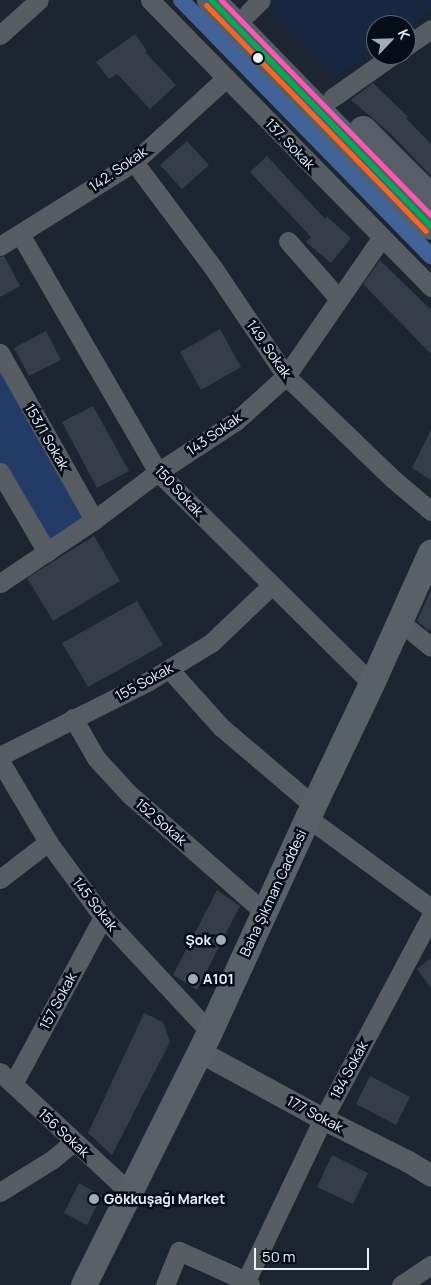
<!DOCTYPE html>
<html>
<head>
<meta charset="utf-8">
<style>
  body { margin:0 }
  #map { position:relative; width:431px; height:1285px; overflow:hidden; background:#1d2532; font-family:Manrope,sans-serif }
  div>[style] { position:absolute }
  .built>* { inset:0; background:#182842 }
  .green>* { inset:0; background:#233c67 }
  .canal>* { height:16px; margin:-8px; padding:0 8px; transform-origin:8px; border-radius:8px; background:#426398 }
  .building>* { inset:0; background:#363c48 }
  .minor>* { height:19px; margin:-9.5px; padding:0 9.5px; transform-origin:9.5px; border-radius:9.5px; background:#585c63 }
  .tertiary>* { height:22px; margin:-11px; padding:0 11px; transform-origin:11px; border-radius:11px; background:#585c63 }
  .secondary>* { height:26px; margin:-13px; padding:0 13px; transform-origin:13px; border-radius:13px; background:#5a6068 }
  .primary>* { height:28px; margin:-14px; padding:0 14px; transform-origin:14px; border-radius:14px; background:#585e68 }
  .bus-1>* { height:5px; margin:-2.5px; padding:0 2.5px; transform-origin:2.5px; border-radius:2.5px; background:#06aa56 }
  .bus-2>* { height:5px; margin:-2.5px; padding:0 2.5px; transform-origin:2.5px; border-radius:2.5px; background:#f36827 }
  .bus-3>* { height:5px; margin:-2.5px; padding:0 2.5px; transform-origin:2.5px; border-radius:2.5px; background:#f75aaf }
  .dots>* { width:14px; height:14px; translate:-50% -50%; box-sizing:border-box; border:2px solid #070d17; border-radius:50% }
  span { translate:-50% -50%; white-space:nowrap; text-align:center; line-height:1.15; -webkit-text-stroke:5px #070d17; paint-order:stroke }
  .street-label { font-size:14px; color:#e9f1fd }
  .poi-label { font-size:14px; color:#e9f1fd; font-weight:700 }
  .right { translate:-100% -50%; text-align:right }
  .left { translate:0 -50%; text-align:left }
  .north { position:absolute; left:366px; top:15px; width:50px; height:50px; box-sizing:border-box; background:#070d17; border:1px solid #616873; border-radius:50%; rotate:66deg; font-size:14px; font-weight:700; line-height:20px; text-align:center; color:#e9f1fd }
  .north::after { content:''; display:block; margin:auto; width:18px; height:22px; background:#a2aab6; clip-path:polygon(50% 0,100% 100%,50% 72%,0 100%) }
  .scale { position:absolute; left:254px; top:1248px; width:115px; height:22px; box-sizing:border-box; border:2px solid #e9f1fd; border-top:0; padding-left:6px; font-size:15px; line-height:18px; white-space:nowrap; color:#e9f1fd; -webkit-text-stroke:4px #070d17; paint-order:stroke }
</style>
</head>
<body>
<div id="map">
  <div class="built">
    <div style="clip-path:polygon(274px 0,431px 0,431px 10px,406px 28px,406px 25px,376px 25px,376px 49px,336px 77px,267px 6px)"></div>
  </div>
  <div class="green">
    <div style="clip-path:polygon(0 353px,94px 520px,47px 552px,0 472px)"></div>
  </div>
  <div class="canal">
    <div style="left:181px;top:0;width:358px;rotate:45.7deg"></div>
  </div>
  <div class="building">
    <div style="clip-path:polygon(135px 34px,147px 51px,145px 52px,176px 85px,150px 109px,117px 74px,109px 79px,96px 62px)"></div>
    <div style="clip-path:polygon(373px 83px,408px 117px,406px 118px,431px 144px,431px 176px,391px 134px,351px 100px)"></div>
    <div style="clip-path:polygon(187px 141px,209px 165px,182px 189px,160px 165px)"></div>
    <div style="clip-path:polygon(267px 156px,325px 219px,327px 217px,351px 238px,331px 263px,306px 242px,311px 237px,250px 172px)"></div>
    <div style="clip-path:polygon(4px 256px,20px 286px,0 297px,0 257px)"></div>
    <div style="clip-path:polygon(380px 260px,431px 310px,431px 354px,363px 284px)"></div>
    <div style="clip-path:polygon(220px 329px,241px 367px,201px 390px,180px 352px)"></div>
    <div style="clip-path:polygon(46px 331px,61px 360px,29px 376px,14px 348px)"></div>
    <div style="clip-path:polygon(93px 406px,129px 471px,97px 488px,62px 422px)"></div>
    <div style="clip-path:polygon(431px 430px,431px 480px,412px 468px)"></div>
    <div style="clip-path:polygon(94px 536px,120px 581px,53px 621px,27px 578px)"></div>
    <div style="clip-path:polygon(431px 590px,431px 627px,429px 631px,417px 621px)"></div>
    <div style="clip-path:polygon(137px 601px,163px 645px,88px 687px,62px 643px)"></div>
    <div style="clip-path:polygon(217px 890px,240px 906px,197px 990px,173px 975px)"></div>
    <div style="clip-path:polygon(431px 958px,431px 988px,417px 969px)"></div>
    <div style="clip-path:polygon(144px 1013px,163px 1022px,170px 1042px,112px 1155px,88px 1133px)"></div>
    <div style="clip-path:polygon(370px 1076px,410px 1097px,396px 1125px,356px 1104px)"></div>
    <div style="clip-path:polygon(332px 1155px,368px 1173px,353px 1204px,317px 1187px)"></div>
    <div style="clip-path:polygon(79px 1183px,102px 1196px,87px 1225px,64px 1213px)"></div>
  </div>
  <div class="minor">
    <div style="left:150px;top:0;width:402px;rotate:45.6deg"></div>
    <div style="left:248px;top:13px;width:18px;rotate:-45deg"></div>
    <div style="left:0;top:35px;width:52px;rotate:-41.9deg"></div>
    <div style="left:406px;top:46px;width:30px;rotate:-34deg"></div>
    <div style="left:332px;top:98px;width:75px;rotate:-35.2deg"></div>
    <div style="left:134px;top:162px;width:134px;rotate:53.2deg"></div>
    <div style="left:214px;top:269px;width:129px;rotate:56.1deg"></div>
    <div style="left:286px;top:376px;width:149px;rotate:43.9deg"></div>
    <div style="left:393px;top:479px;width:50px;rotate:40.1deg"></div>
    <div style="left:20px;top:234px;width:275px;rotate:59.9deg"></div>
    <div style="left:158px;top:472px;width:301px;rotate:44.7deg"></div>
    <div style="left:288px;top:241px;width:77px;rotate:48.7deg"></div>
    <div style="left:0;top:246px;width:158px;rotate:-32.1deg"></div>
    <div style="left:134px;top:162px;width:125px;rotate:-42.4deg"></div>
    <div style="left:0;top:353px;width:192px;rotate:60.6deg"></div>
    <div style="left:0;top:472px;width:93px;rotate:59.6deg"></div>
    <div style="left:0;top:583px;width:113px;rotate:-33.8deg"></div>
    <div style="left:94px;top:520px;width:80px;rotate:-36.9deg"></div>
    <div style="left:158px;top:472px;width:93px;rotate:-33.2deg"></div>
    <div style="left:236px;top:421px;width:67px;rotate:-42deg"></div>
    <div style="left:286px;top:376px;width:169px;rotate:-55.4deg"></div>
    <div style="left:399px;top:621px;width:41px;rotate:39.1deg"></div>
    <div style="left:169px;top:669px;width:78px;rotate:48.1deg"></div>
    <div style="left:221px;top:727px;width:122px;rotate:40.3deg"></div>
    <div style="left:73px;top:718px;width:46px;rotate:60.1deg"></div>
    <div style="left:96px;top:758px;width:49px;rotate:47.5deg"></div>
    <div style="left:129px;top:794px;width:179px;rotate:41.2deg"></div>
    <div style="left:0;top:756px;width:165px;rotate:-26.7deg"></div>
    <div style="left:147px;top:682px;width:75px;rotate:-31.4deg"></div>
    <div style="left:211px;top:643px;width:84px;rotate:-43.6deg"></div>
    <div style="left:0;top:761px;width:94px;rotate:59.3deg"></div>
    <div style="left:48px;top:842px;width:93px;rotate:53.7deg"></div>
    <div style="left:103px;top:917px;width:157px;rotate:47.1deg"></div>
    <div style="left:308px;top:818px;width:152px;rotate:36.2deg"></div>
    <div style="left:0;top:879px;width:61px;rotate:-37.6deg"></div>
    <div style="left:0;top:1072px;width:176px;rotate:42.9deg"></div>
    <div style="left:13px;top:1084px;width:190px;rotate:-61.7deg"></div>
    <div style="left:0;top:1192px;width:62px;rotate:-31.9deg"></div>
    <div style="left:53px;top:1159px;width:26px;rotate:-40deg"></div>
    <div style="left:165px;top:1285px;width:37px;rotate:-68deg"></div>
    <div style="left:179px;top:1251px;width:73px;rotate:24.1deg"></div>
    <div style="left:246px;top:1281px;width:6px;rotate:45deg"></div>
    <div style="left:244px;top:1285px;width:184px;rotate:-64.6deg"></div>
    <div style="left:323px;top:1119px;width:230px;rotate:-62deg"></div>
    <div style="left:401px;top:1285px;width:36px;rotate:-34deg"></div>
  </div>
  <div class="tertiary">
    <div style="left:200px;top:1052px;width:140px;rotate:28.6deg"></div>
    <div style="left:323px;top:1119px;width:96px;rotate:26.6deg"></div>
    <div style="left:409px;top:1162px;width:26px;rotate:32deg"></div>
  </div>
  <div class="secondary">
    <div style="left:84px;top:1285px;width:283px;rotate:-63.5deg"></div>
    <div style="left:210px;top:1032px;width:235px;rotate:-65.4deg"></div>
    <div style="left:308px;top:818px;width:148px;rotate:-64.5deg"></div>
    <div style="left:372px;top:684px;width:144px;rotate:-65.8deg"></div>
  </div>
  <div class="primary">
    <div style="left:211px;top:0;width:315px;rotate:45.8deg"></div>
    <div style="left:363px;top:130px;width:96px;rotate:45deg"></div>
  </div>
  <div class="bus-1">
    <div style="left:211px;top:0;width:315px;rotate:45.8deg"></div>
  </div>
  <div class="bus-2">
    <div style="left:206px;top:5px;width:315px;rotate:45.8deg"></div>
  </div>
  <div class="bus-3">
    <div style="left:221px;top:0;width:301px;rotate:45.7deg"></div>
  </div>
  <div class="dots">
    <div style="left:258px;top:58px;background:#e9f1fd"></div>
    <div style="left:221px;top:940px;background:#a2aab6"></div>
    <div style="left:193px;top:979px;background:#a2aab6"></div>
    <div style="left:94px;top:1199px;background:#a2aab6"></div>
  </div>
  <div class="street-label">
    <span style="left:290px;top:144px;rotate:46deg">137. Sokak</span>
    <span style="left:118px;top:169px;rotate:-35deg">142. Sokak</span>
    <span style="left:269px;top:349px;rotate:55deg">149. Sokak</span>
    <span style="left:214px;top:434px;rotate:-35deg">143 Sokak</span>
    <span style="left:47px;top:437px;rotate:60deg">153/1 Sokak</span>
    <span style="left:179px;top:491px;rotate:47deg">150 Sokak</span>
    <span style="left:144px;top:682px;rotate:-29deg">155 Sokak</span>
    <span style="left:161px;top:822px;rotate:41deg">152 Sokak</span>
    <span style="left:273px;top:893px;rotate:-65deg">Baha Şıkman Caddesi</span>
    <span style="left:95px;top:904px;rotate:52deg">145 Sokak</span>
    <span style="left:58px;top:1001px;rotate:-62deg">157 Sokak</span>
    <span style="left:349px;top:1070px;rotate:-62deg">184 Sokak</span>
    <span style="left:315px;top:1114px;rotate:28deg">177 Sokak</span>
    <span style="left:64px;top:1133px;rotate:43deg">156 Sokak</span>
  </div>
  <div class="poi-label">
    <span class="right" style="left:211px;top:940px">Şok</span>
    <span class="left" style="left:203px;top:979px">A101</span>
    <span class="left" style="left:104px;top:1199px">Gökkuşağı Market</span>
  </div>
  <div class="north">K</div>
  <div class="scale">50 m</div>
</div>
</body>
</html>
